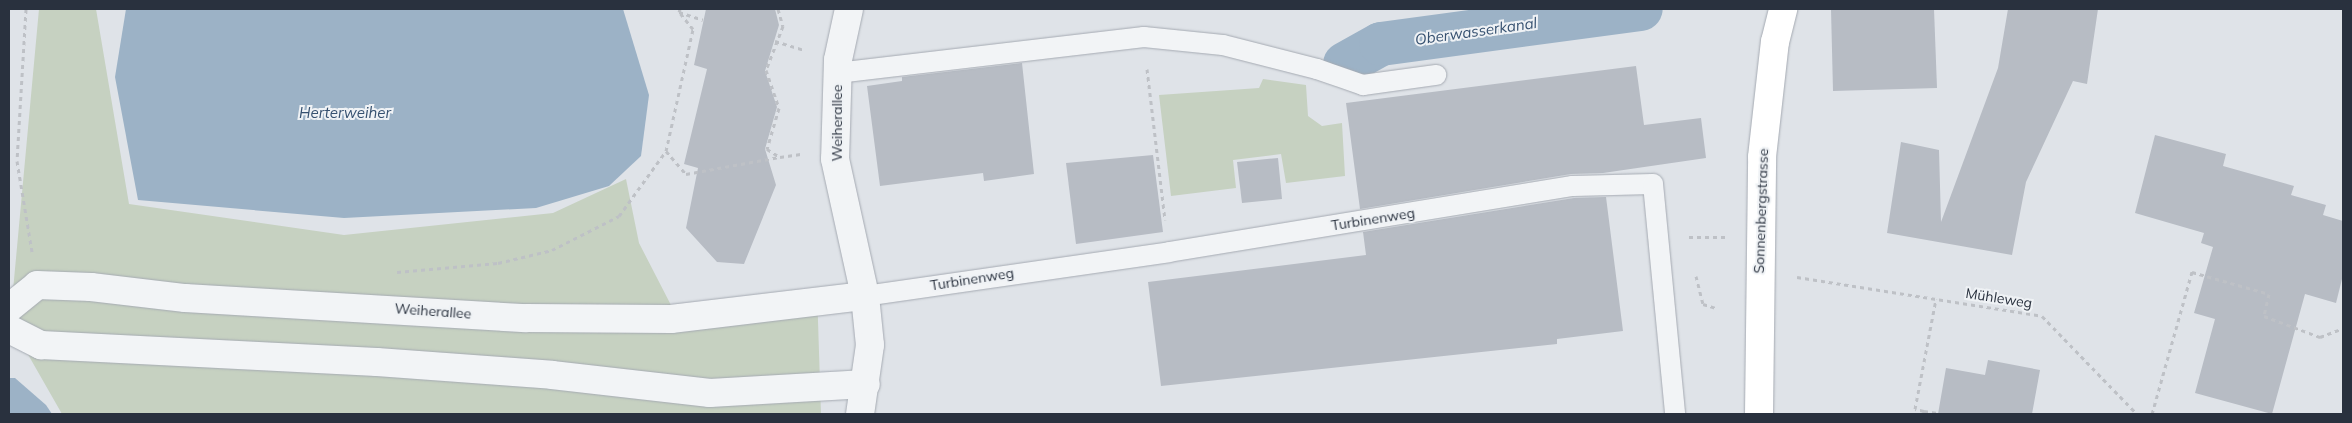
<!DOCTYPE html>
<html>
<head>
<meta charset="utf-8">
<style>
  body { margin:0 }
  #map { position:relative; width:2352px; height:423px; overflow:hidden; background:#dfe3e8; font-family:Mulish,sans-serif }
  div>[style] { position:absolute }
  .green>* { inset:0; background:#c6d1c1 }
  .water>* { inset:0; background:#9cb2c6 }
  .canal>* { height:44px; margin:-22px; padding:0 22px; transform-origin:22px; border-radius:22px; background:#9cb2c6 }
  .building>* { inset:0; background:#b7bcc4 }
  .path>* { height:3px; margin-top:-1.5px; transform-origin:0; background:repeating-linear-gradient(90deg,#bec1c6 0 4px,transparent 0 8px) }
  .roads { filter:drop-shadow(0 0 1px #a5aab2) drop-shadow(0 0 1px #a5aab2) }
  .lane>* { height:20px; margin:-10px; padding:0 10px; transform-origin:10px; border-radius:10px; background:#f2f4f6 }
  .street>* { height:28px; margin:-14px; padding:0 14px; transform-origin:14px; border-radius:14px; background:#f2f4f6 }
  .secondary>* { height:28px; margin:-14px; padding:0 14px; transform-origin:14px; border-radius:14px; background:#fff }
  span { translate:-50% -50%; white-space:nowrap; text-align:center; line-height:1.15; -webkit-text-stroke:4px #eff2f5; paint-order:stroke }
  .street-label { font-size:14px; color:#29313e }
  .water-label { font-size:15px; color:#365170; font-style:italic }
  .frame { position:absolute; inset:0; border:10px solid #29313e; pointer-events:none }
</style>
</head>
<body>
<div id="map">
  <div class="green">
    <div style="clip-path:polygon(39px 9px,96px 9px,129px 204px,344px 235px,553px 213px,626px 179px,639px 243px,673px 309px,817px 290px,821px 414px,62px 414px,10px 323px)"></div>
    <div style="clip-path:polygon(1263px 79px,1306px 85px,1308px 116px,1322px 126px,1342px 123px,1345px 176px,1286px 183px,1281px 154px,1233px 160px,1236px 188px,1171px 196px,1159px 95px,1259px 88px)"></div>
  </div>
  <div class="water">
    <div style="clip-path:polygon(126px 9px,623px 9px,649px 95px,641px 156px,609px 186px,536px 208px,344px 218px,138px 200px,115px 77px)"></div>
    <div style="clip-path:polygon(9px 378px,15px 378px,46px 405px,52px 414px,9px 414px)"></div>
  </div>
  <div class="canal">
    <div style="left:1345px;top:64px;width:41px;rotate:-29.1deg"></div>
    <div style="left:1381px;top:44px;width:262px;rotate:-7.7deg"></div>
  </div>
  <div class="building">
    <div style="clip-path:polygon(706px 9px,775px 9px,779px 25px,765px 71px,777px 107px,765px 149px,776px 185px,744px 264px,717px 262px,686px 228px,698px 168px,684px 164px,707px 69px,694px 65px)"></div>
    <div style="clip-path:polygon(1831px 9px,1934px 9px,1937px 88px,1833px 91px)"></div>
    <div style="clip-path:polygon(2008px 9px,2098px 9px,2087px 84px,2073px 81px,2026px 182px,2012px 255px,1887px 233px,1901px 142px,1939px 150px,1941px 222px,1998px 68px)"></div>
    <div style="clip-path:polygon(1022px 63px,1034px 174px,984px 181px,983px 173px,880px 186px,867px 86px,902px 81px,902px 77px)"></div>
    <div style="clip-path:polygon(1636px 66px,1644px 125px,1701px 118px,1706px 158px,1603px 173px,1571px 174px,1360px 209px,1346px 103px)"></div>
    <div style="clip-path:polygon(2155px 135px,2226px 154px,2223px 166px,2294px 186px,2291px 195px,2326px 205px,2323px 215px,2343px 221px,2343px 275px,2336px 303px,2305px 294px,2272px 414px,2195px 393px,2215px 319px,2194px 313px,2213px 247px,2201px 243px,2204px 233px,2135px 213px)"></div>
    <div style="clip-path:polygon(1153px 155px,1163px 232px,1076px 244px,1066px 163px)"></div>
    <div style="clip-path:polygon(1278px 158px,1282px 199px,1242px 203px,1237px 162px)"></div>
    <div style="clip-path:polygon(1606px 197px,1623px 331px,1557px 339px,1557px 344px,1161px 386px,1148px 282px,1366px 255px,1363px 232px,1574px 198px)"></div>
    <div style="clip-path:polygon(1988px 360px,2040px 370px,2032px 414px,1938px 414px,1946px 368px,1985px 375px)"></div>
  </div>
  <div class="path">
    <div style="left:26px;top:9px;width:152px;rotate:93.4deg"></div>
    <div style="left:17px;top:161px;width:92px;rotate:80.6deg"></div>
    <div style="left:680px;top:9px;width:3px;rotate:108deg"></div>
    <div style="left:679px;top:12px;width:25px;rotate:18deg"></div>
    <div style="left:778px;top:9px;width:18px;rotate:74deg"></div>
    <div style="left:783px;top:26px;width:47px;rotate:111.1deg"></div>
    <div style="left:766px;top:70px;width:40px;rotate:71.1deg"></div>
    <div style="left:779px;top:108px;width:43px;rotate:106.3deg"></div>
    <div style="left:767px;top:149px;width:15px;rotate:32deg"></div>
    <div style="left:780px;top:157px;width:21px;rotate:-8deg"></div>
    <div style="left:775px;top:41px;width:31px;rotate:17deg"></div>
    <div style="left:1147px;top:69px;width:152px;rotate:83.2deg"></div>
    <div style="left:666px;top:151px;width:30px;rotate:49deg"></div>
    <div style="left:686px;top:174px;width:96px;rotate:-10.3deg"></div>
    <div style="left:1689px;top:237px;width:37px"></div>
    <div style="left:397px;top:272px;width:101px;rotate:-5.1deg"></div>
    <div style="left:498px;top:263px;width:56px;rotate:-13.5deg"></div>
    <div style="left:552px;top:250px;width:75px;rotate:-26.9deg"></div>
    <div style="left:619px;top:216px;width:80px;rotate:-54.1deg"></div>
    <div style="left:666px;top:151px;width:125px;rotate:-77.5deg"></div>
    <div style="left:693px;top:29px;width:22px;rotate:-129deg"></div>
    <div style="left:1696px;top:276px;width:29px;rotate:76deg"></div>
    <div style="left:1703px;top:304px;width:14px;rotate:17deg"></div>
    <div style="left:1797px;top:277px;width:248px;rotate:9deg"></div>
    <div style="left:2042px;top:316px;width:136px;rotate:45.9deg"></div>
    <div style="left:1924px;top:411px;width:14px;rotate:8deg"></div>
    <div style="left:1924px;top:414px;width:3px;rotate:-90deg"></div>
    <div style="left:1924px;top:411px;width:9px;rotate:-167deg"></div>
    <div style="left:1915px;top:409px;width:112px;rotate:-79.2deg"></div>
    <div style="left:2152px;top:414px;width:148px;rotate:-74.3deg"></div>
    <div style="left:2192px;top:272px;width:80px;rotate:15.9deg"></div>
    <div style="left:2269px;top:294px;width:23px;rotate:103deg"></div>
    <div style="left:2264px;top:316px;width:60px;rotate:20.6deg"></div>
    <div style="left:2320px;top:337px;width:25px;rotate:-21deg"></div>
  </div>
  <div class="roads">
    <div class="lane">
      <div style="left:837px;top:73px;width:309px;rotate:-6.7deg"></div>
      <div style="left:1144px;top:37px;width:79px;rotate:5.8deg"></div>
      <div style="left:1223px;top:45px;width:97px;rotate:14.3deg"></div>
      <div style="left:1317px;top:69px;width:49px;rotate:19.2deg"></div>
      <div style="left:1363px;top:85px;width:74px;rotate:-7.8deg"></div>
      <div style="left:865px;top:296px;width:307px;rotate:-8.2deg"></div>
      <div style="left:1169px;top:252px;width:409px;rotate:-9.3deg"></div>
      <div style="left:1573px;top:186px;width:80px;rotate:-1.4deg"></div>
      <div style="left:1653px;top:184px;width:231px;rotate:84.5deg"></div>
    </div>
    <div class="street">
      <div style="left:849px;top:9px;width:52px;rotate:102.2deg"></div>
      <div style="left:838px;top:60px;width:99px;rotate:91.7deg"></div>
      <div style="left:835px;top:159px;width:140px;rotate:77.6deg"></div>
      <div style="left:865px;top:296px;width:49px;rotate:84.2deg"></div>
      <div style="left:870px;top:345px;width:70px;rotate:98.2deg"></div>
      <div style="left:9px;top:308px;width:36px;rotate:-39deg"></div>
      <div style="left:37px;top:285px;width:54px;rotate:2.1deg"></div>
      <div style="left:91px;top:287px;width:95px;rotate:6.7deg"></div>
      <div style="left:185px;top:298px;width:342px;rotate:3.4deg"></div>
      <div style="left:526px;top:318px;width:145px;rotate:0.4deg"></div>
      <div style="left:671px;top:319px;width:195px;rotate:-6.8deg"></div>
      <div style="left:9px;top:329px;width:36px;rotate:27deg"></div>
      <div style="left:41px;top:345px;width:336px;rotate:2.9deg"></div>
      <div style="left:377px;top:362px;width:175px;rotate:4.2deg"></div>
      <div style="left:552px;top:375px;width:159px;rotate:6.5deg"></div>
      <div style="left:710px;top:393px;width:156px;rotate:-3.3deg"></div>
    </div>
    <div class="secondary">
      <div style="left:1759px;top:414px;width:257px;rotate:-89.3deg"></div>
      <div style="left:1762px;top:157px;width:116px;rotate:-83.6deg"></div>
      <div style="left:1775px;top:42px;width:34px;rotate:-76deg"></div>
    </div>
  </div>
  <div class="street-label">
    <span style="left:837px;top:123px;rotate:-90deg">Weiherallee</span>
    <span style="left:1761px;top:211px;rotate:-88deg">Sonnenbergstrasse</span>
    <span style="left:1373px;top:219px;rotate:-9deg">Turbinenweg</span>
    <span style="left:972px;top:279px;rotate:-9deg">Turbinenweg</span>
    <span style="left:1999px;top:298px;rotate:9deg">Mühleweg</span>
    <span style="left:433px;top:311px;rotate:4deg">Weiherallee</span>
  </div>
  <div class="water-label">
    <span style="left:1476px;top:31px;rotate:-8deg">Oberwasserkanal</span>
    <span style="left:345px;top:113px">Herterweiher</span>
  </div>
  <div class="frame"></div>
</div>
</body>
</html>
